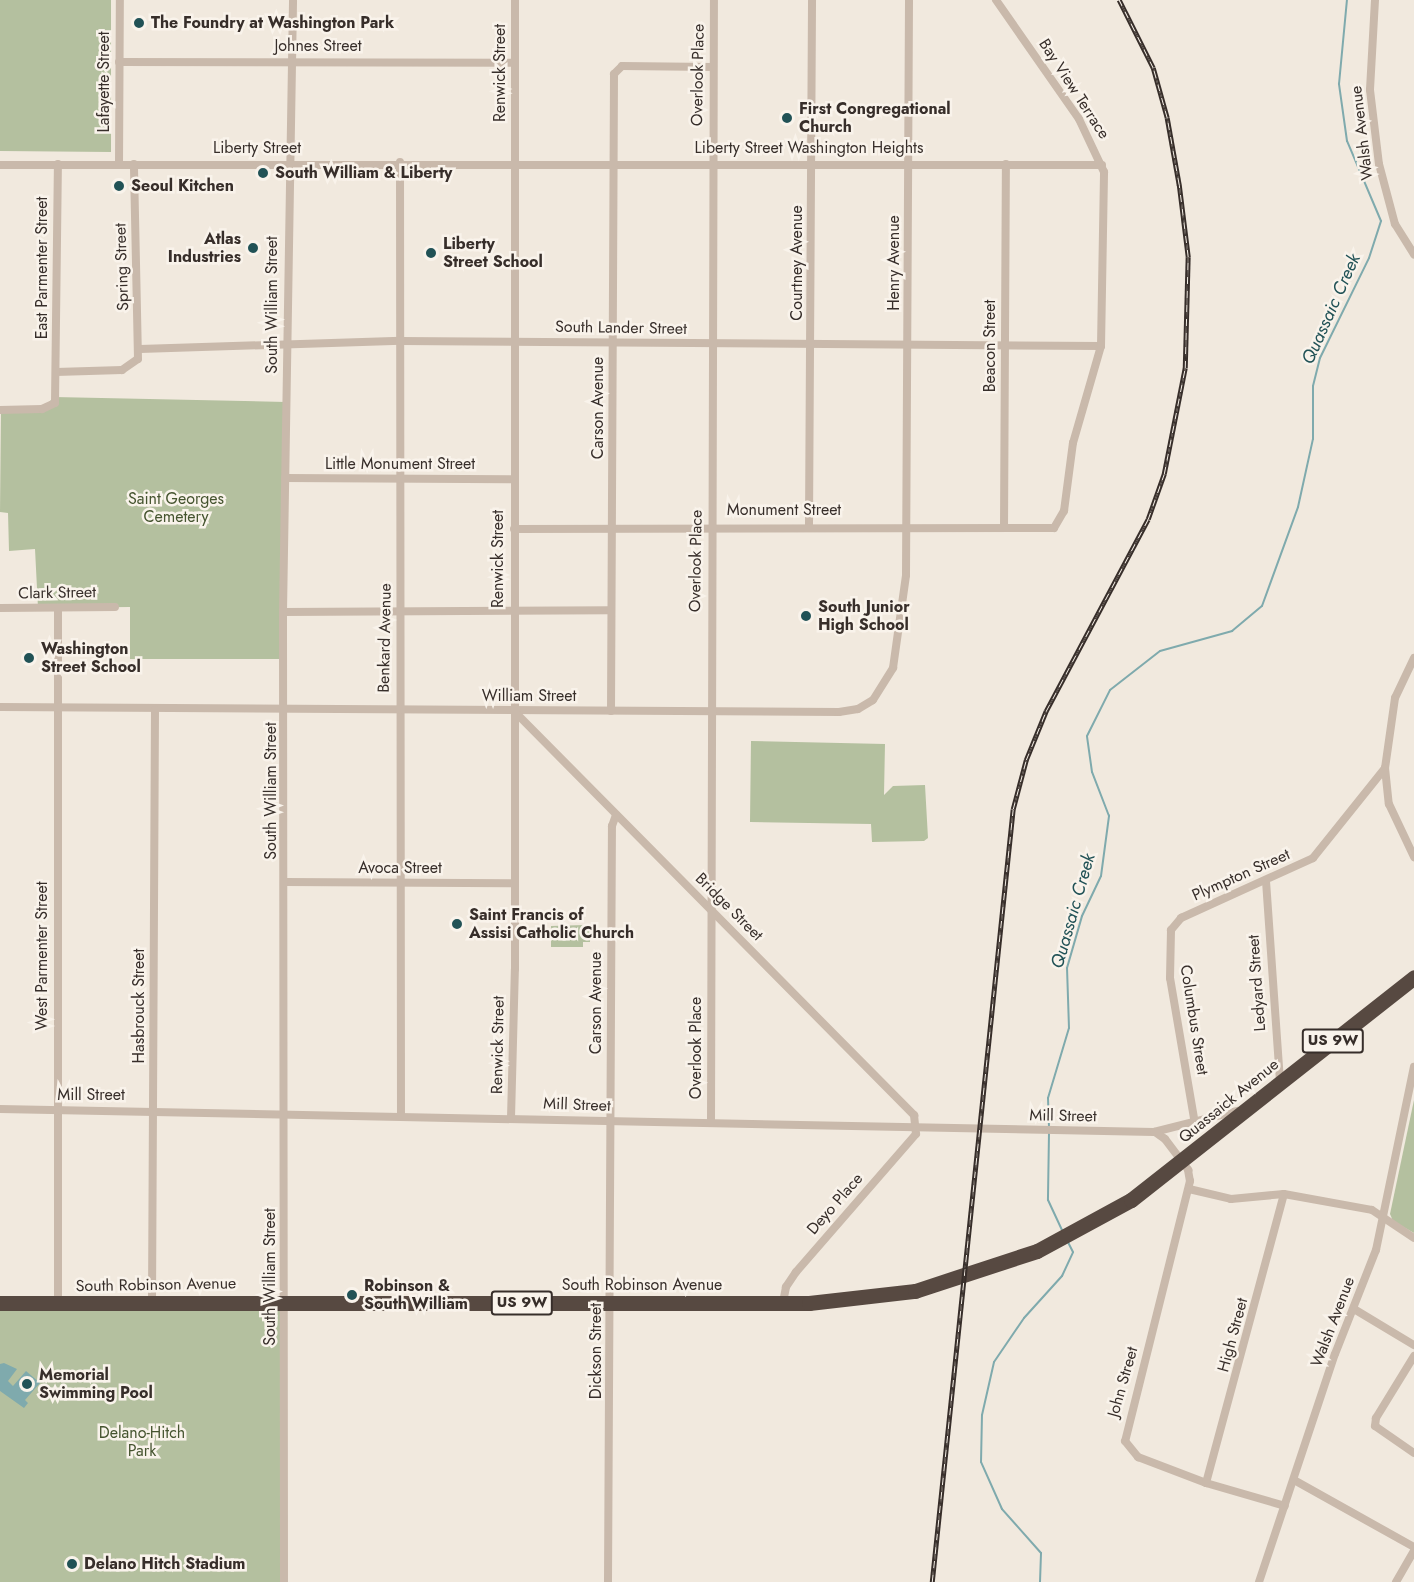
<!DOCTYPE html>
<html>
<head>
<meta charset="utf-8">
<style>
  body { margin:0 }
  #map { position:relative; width:1414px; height:1582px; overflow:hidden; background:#f1e9de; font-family:Jost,sans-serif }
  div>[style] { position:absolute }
  .green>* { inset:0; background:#b4c09f }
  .water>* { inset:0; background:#7faaad }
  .stream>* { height:2px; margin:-1px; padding:0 1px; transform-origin:1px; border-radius:1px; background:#7faaad }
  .street>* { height:8px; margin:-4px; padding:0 4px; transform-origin:4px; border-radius:4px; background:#c9b9ab }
  .highway>* { height:15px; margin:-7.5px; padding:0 7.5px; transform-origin:7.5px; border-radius:7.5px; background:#574941 }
  .rail>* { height:4.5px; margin-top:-2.25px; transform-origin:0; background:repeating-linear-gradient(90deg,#f9f3eb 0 7px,#372e2a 0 14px); box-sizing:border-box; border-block:2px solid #372e2a }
  .dots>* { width:16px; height:16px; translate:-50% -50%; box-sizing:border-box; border:3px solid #f9f3eb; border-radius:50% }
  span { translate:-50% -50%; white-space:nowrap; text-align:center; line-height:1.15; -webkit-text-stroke:5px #f9f3eb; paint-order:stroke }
  .shield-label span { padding:2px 4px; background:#f9f3eb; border:2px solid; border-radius:4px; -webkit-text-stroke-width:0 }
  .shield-label { font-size:15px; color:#372e2a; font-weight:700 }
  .poi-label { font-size:16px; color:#372e2a; font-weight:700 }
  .left { translate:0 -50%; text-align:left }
  .right { translate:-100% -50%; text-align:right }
  .street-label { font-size:16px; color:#372e2a }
  .park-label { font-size:16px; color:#45542f }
  .water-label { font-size:18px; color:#215256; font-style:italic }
</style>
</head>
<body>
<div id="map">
  <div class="green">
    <div style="clip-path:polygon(0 0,111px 0,111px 152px,0 151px)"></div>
    <div style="clip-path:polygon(54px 397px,286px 402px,284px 659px,130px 659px,130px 607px,38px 608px,35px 549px,9px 551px,8px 513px,0 512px,1px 410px,42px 409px)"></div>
    <div style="clip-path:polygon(751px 741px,885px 744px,884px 795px,893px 786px,925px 785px,928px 838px,924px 841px,872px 842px,871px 824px,750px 822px)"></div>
    <div style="clip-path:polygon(585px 925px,590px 927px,590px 942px,583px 942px,583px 947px,551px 947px,551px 926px)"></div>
    <div style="clip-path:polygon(1414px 1100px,1414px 1233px,1393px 1221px,1390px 1214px)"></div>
    <div style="clip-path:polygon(284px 1301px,283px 1582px,0 1582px,0 1303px)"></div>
  </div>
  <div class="water">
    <div style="clip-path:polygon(4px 1363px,17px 1369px,8px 1381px,13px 1386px,26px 1371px,40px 1383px,25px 1400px,28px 1403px,24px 1408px,0 1391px,0 1364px)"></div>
  </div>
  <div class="stream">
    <div style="left:1049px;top:1127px;width:29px;rotate:-92deg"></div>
    <div style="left:1048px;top:1098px;width:73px;rotate:-73.3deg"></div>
    <div style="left:1069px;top:1028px;width:60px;rotate:-91.9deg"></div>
    <div style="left:1067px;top:968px;width:54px;rotate:-73.9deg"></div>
    <div style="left:1082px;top:916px;width:44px;rotate:-64.6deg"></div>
    <div style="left:1101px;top:876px;width:61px;rotate:-82.4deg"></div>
    <div style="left:1109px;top:816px;width:47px;rotate:-111.1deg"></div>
    <div style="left:1092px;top:772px;width:36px;rotate:-98deg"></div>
    <div style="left:1087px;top:736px;width:51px;rotate:-63.4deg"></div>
    <div style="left:1110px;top:690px;width:63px;rotate:-38deg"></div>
    <div style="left:1160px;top:651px;width:75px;rotate:-15.5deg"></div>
    <div style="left:1232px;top:631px;width:39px;rotate:-40deg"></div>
    <div style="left:1262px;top:606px;width:105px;rotate:-70deg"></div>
    <div style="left:1298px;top:507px;width:70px;rotate:-77.6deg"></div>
    <div style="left:1313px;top:439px;width:53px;rotate:-90deg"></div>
    <div style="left:1313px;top:386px;width:29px;rotate:-76deg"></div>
    <div style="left:1320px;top:358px;width:111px;rotate:-63.9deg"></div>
    <div style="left:1369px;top:258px;width:39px;rotate:-72deg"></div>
    <div style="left:1381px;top:221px;width:87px;rotate:-113deg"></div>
    <div style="left:1347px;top:141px;width:58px;rotate:-98deg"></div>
    <div style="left:1339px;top:84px;width:84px;rotate:-84.6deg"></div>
    <div style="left:1049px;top:1133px;width:67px;rotate:90.9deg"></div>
    <div style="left:1048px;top:1200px;width:35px;rotate:65deg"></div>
    <div style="left:1040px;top:1582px;width:29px;rotate:-88deg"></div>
    <div style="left:1041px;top:1553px;width:59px;rotate:-131.6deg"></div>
    <div style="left:1002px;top:1509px;width:51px;rotate:-114.1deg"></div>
    <div style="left:981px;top:1462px;width:47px;rotate:-88.8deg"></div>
    <div style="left:982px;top:1415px;width:54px;rotate:-77.2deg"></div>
    <div style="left:994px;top:1362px;width:53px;rotate:-55.7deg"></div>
    <div style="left:1024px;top:1318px;width:57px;rotate:-47.9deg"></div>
    <div style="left:1062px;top:1276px;width:26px;rotate:-65deg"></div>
    <div style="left:1073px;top:1252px;width:11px;rotate:-117deg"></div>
  </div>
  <div class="street">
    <div style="left:1375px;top:0;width:90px;rotate:93.2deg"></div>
    <div style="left:1370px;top:90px;width:75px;rotate:83.1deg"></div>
    <div style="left:1379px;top:164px;width:62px;rotate:75.1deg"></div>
    <div style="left:1395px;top:224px;width:36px;rotate:58deg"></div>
    <div style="left:119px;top:62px;width:396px;rotate:0.1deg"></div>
    <div style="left:400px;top:162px;width:953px;rotate:89.94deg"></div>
    <div style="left:119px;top:164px;width:164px;rotate:-89.7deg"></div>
    <div style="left:0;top:165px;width:1102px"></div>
    <div style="left:140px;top:349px;width:261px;rotate:-1.8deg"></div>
    <div style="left:401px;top:341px;width:700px;rotate:0.41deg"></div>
    <div style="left:56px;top:372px;width:66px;rotate:-1.7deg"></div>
    <div style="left:122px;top:370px;width:19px;rotate:-35deg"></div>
    <div style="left:138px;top:359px;width:195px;rotate:-91.2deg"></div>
    <div style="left:0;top:410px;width:42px;rotate:-1.4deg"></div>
    <div style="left:42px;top:409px;width:14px;rotate:-25deg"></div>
    <div style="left:55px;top:403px;width:239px;rotate:-89.3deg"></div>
    <div style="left:285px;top:478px;width:229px;rotate:0.3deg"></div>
    <div style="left:809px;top:525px;width:525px;rotate:-89.67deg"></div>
    <div style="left:1004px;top:528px;width:364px;rotate:-89.7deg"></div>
    <div style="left:514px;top:529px;width:540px;rotate:-0.11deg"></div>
    <div style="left:1054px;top:528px;width:20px;rotate:-60deg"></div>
    <div style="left:1064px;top:511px;width:69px;rotate:-82.5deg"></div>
    <div style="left:1073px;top:443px;width:101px;rotate:-73.9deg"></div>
    <div style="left:1101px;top:346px;width:174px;rotate:-89deg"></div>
    <div style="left:1104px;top:172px;width:59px;rotate:-115.3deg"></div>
    <div style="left:1079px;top:119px;width:145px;rotate:-124.9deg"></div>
    <div style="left:0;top:608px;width:115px;rotate:-0.5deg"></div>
    <div style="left:58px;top:608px;width:696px;rotate:90deg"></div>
    <div style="left:283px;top:612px;width:328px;rotate:-0.3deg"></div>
    <div style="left:1414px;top:658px;width:44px;rotate:115.4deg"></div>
    <div style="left:1395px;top:698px;width:71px;rotate:98.1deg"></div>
    <div style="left:1385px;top:768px;width:36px;rotate:84deg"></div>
    <div style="left:1389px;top:804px;width:59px;rotate:64.7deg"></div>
    <div style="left:0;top:707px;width:839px;rotate:0.34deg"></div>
    <div style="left:839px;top:712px;width:19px;rotate:-9deg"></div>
    <div style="left:858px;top:709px;width:17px;rotate:-31deg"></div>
    <div style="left:873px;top:700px;width:38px;rotate:-58deg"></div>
    <div style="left:893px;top:668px;width:94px;rotate:-82deg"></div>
    <div style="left:906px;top:575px;width:575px;rotate:-89.7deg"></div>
    <div style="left:514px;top:711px;width:569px;rotate:45.29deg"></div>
    <div style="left:914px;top:1115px;width:19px;rotate:84deg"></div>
    <div style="left:916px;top:1134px;width:183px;rotate:131deg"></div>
    <div style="left:796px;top:1272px;width:18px;rotate:124deg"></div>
    <div style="left:786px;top:1287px;width:16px;rotate:101deg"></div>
    <div style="left:611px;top:711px;width:637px;rotate:-89.73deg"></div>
    <div style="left:614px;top:74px;width:11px;rotate:-45deg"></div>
    <div style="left:622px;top:66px;width:91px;rotate:0.6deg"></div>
    <div style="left:1266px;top:881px;width:202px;rotate:86deg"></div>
    <div style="left:286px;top:882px;width:228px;rotate:0.3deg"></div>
    <div style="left:0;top:1109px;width:1154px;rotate:1.14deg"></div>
    <div style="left:1154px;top:1132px;width:86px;rotate:-14.2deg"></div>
    <div style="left:511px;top:1118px;width:149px;rotate:-88.5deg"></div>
    <div style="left:515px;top:969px;width:969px;rotate:-90deg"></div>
    <div style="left:711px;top:1123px;width:1123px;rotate:-89.85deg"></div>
    <div style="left:1195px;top:1124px;width:148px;rotate:-99.7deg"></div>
    <div style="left:1170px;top:978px;width:48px;rotate:-88.8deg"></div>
    <div style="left:1171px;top:930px;width:16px;rotate:-50deg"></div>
    <div style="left:1181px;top:918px;width:145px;rotate:-24.4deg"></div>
    <div style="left:1313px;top:858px;width:115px;rotate:-51.3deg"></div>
    <div style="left:1155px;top:1132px;width:12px;rotate:35deg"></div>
    <div style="left:1165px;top:1139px;width:39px;rotate:53deg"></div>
    <div style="left:1188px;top:1170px;width:11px;rotate:80deg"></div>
    <div style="left:1190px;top:1181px;width:268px;rotate:104deg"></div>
    <div style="left:1125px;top:1441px;width:21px;rotate:51deg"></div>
    <div style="left:1138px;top:1457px;width:73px;rotate:20.9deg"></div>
    <div style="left:1206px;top:1483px;width:82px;rotate:16.2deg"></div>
    <div style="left:1189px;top:1189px;width:43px;rotate:13.4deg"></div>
    <div style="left:1231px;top:1199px;width:53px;rotate:-5.4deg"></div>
    <div style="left:1284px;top:1194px;width:89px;rotate:10.3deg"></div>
    <div style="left:1372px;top:1210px;width:50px;rotate:33.7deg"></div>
    <div style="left:152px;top:1302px;width:592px;rotate:-89.71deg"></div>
    <div style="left:1354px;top:1309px;width:70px;rotate:31deg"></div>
    <div style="left:1414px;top:1356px;width:73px;rotate:121.5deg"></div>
    <div style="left:1376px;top:1418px;width:8px;rotate:97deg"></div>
    <div style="left:1375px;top:1426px;width:47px;rotate:34.7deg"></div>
    <div style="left:1294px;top:1480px;width:137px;rotate:29.2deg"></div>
    <div style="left:1206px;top:1483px;width:299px;rotate:-74.9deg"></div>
    <div style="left:284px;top:1582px;width:970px;rotate:-90.06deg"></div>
    <div style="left:283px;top:612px;width:612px;rotate:-89.06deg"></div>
    <div style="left:608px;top:1582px;width:756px;rotate:-89.7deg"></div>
    <div style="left:612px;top:826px;width:12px;rotate:-70deg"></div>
    <div style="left:1259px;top:1582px;width:240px;rotate:-71.6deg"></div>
    <div style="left:1335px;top:1354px;width:112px;rotate:-68.5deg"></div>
    <div style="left:1376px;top:1250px;width:187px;rotate:-78.3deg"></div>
    <div style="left:1396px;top:1582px;width:36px;rotate:-60deg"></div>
  </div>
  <div class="highway">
    <div style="left:0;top:1303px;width:809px"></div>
    <div style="left:809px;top:1303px;width:107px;rotate:-6.5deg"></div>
    <div style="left:915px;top:1291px;width:128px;rotate:-18.2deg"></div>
    <div style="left:1037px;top:1251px;width:107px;rotate:-28.5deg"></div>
    <div style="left:1131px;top:1200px;width:360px;rotate:-38.2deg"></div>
  </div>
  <div class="rail">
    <div style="left:932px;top:1582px;width:777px;rotate:-84.02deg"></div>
    <div style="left:1013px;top:809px;width:51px;rotate:-75.1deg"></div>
    <div style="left:1026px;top:760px;width:53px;rotate:-67.8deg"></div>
    <div style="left:1046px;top:711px;width:217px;rotate:-62deg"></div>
    <div style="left:1148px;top:519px;width:48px;rotate:-70.4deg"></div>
    <div style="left:1164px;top:474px;width:108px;rotate:-78.8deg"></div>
    <div style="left:1185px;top:368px;width:111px;rotate:-88.5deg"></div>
    <div style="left:1188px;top:257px;width:73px;rotate:-97.1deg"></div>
    <div style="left:1179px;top:185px;width:68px;rotate:-100.2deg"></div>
    <div style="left:1167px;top:118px;width:52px;rotate:-105.6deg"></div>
    <div style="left:1153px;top:68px;width:76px;rotate:-116.6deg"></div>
  </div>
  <div class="dots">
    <div style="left:139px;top:23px;background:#215256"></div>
    <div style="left:787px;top:118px;background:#215256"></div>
    <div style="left:263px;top:173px;background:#215256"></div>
    <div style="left:119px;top:186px;background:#215256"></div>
    <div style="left:253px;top:248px;background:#215256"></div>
    <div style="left:431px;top:253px;background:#215256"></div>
    <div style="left:806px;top:616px;background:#215256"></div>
    <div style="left:29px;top:658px;background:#215256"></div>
    <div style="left:457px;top:924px;background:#215256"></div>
    <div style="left:352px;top:1295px;background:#215256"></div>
    <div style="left:27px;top:1384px;background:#215256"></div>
    <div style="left:72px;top:1564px;background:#215256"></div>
  </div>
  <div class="shield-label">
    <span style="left:1333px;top:1041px">US 9W</span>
    <span style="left:522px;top:1303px">US 9W</span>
  </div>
  <div class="poi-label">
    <span class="left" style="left:151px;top:23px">The Foundry at Washington Park</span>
    <span class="left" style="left:799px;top:118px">First Congregational<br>Church</span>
    <span class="left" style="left:275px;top:173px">South William &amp; Liberty</span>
    <span class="left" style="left:131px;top:186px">Seoul Kitchen</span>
    <span class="right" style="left:241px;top:248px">Atlas<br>Industries</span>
    <span class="left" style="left:443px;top:253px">Liberty<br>Street School</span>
    <span class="left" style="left:818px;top:616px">South Junior<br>High School</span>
    <span class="left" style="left:41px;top:658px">Washington<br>Street School</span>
    <span class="left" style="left:469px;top:924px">Saint Francis of<br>Assisi Catholic Church</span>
    <span class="left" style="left:364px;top:1295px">Robinson &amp;<br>South William</span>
    <span class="left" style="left:39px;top:1384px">Memorial<br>Swimming Pool</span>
    <span class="left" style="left:84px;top:1564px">Delano Hitch Stadium</span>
  </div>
  <div class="street-label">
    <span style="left:318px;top:46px">Johnes Street</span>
    <span style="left:500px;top:73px;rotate:-90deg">Renwick Street</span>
    <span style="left:698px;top:75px;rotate:-89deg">Overlook Place</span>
    <span style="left:104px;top:82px;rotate:-90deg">Lafayette Street</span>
    <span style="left:1074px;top:89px;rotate:57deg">Bay View Terrace</span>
    <span style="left:1362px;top:133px;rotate:-97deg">Walsh Avenue</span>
    <span style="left:257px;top:148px">Liberty Street</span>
    <span style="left:809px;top:148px">Liberty Street Washington Heights</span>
    <span style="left:797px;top:263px;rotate:-90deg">Courtney Avenue</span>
    <span style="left:894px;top:263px;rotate:-90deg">Henry Avenue</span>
    <span style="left:122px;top:267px;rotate:-92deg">Spring Street</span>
    <span style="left:42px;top:268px;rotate:-90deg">East Parmenter Street</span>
    <span style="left:272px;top:305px;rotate:-90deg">South William Street</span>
    <span style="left:621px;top:328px;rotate:1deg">South Lander Street</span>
    <span style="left:990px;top:346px;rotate:-90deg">Beacon Street</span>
    <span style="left:598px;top:408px;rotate:-90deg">Carson Avenue</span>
    <span style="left:400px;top:464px">Little Monument Street</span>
    <span style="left:784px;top:510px">Monument Street</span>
    <span style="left:498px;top:559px;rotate:-90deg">Renwick Street</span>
    <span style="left:696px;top:561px;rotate:-89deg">Overlook Place</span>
    <span style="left:57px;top:593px;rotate:-1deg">Clark Street</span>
    <span style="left:385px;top:638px;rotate:-89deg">Benkard Avenue</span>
    <span style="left:529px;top:696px">William Street</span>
    <span style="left:271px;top:791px;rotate:-90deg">South William Street</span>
    <span style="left:400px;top:868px">Avoca Street</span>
    <span style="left:1241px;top:875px;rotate:-24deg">Plympton Street</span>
    <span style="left:729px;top:907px;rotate:45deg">Bridge Street</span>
    <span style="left:42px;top:956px;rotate:-90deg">West Parmenter Street</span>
    <span style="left:1257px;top:983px;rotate:-94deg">Ledyard Street</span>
    <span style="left:596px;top:1003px;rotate:-90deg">Carson Avenue</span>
    <span style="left:139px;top:1006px;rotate:-90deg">Hasbrouck Street</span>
    <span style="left:1194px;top:1020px;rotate:81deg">Columbus Street</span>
    <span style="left:498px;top:1045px;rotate:-89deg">Renwick Street</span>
    <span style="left:696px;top:1048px;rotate:-90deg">Overlook Place</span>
    <span style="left:91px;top:1095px">Mill Street</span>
    <span style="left:1229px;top:1101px;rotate:-39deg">Quassaick Avenue</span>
    <span style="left:577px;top:1105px;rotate:2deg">Mill Street</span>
    <span style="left:1063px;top:1116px;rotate:1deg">Mill Street</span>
    <span style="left:835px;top:1204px;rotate:-49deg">Deyo Place</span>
    <span style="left:270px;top:1277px;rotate:-90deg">South William Street</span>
    <span style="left:156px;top:1285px;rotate:-1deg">South Robinson Avenue</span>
    <span style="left:642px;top:1285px">South Robinson Avenue</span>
    <span style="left:1333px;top:1322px;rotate:-69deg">Walsh Avenue</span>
    <span style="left:1233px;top:1335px;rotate:-75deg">High Street</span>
    <span style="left:596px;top:1351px;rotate:-90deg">Dickson Street</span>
    <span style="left:1123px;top:1382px;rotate:-74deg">John Street</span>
  </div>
  <div class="park-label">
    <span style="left:176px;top:508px">Saint Georges<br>Cemetery</span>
    <span style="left:142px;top:1442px">Delano-Hitch<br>Park</span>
  </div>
  <div class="water-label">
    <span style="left:1331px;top:309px;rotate:-66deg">Quassaic Creek</span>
    <span style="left:1073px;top:911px;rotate:-74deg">Quassaic Creek</span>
  </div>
</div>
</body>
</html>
